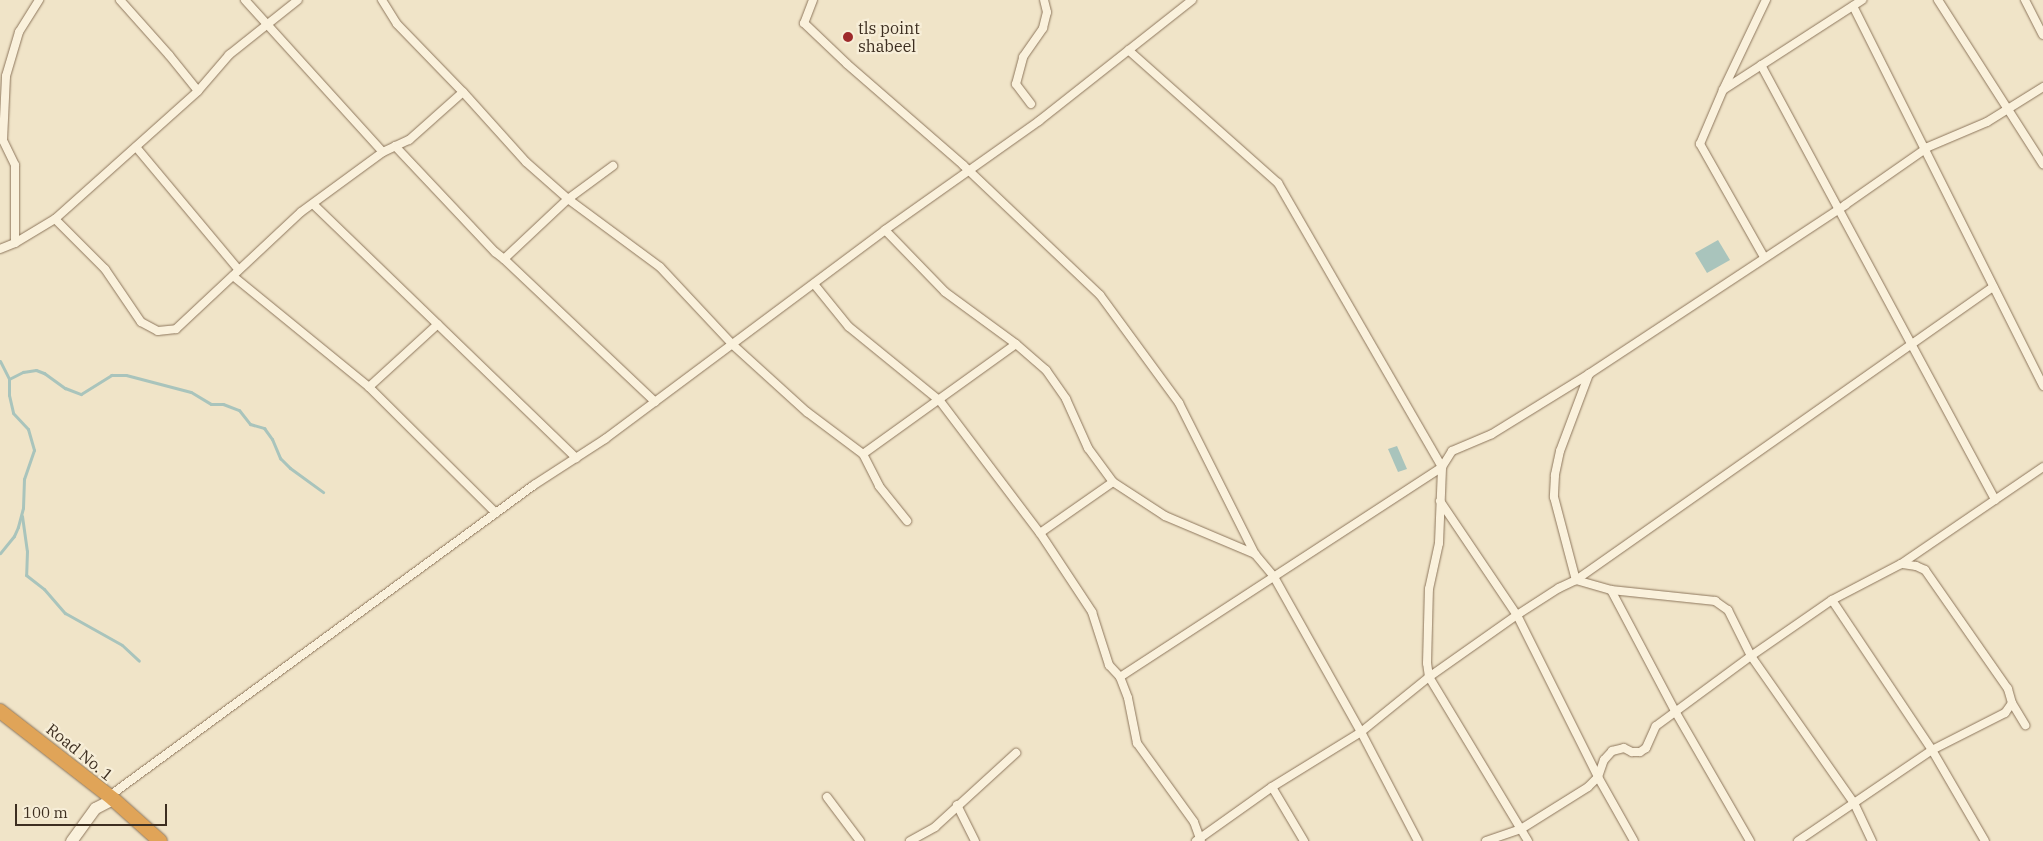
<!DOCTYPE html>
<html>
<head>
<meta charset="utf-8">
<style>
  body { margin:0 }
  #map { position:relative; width:2043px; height:841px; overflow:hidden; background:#f0e4c8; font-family:"IBM Plex Serif",serif }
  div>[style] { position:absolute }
  .water>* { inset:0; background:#a9c4bc }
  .stream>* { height:3px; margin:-1.5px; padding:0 1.5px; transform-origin:1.5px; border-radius:1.5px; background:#a9c4bc }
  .roads { filter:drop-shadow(0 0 1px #8d765c) drop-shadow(0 0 1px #8d765c) }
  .street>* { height:8px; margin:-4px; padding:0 4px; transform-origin:4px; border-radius:4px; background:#faf1dc }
  .secondary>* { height:11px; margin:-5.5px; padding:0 5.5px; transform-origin:5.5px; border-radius:5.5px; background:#faf1dc }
  .highway>* { height:14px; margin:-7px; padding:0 7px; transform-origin:7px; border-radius:7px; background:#e0a458 }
  .dots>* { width:14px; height:14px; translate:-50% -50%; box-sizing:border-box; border:2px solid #f7eed8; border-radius:50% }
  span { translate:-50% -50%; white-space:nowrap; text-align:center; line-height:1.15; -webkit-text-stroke:4.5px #f7eed8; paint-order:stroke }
  .poi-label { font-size:16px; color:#3d2e20 }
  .left { translate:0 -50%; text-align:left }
  .street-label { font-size:16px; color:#3d2e20 }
  .scale { position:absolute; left:15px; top:804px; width:152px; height:22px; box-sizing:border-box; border:2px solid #3d2e20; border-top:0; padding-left:6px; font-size:15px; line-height:18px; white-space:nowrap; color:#3d2e20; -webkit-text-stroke:4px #f7eed8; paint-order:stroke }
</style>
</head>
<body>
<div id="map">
  <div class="water">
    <div style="clip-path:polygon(1718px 240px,1730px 260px,1707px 273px,1695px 253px)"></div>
    <div style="clip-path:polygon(1397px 446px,1407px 469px,1398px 472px,1388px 449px)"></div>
  </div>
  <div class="stream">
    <div style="left:0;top:361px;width:20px;rotate:63deg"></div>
    <div style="left:9px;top:379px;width:16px;rotate:90deg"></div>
    <div style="left:9px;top:395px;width:18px;rotate:77deg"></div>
    <div style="left:13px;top:413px;width:22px;rotate:47deg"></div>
    <div style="left:28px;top:429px;width:22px;rotate:74deg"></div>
    <div style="left:34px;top:450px;width:31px;rotate:109deg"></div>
    <div style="left:24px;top:479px;width:29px;rotate:92deg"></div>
    <div style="left:23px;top:508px;width:20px;rotate:105deg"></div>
    <div style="left:18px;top:527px;width:10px;rotate:114deg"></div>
    <div style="left:14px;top:536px;width:22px;rotate:129deg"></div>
    <div style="left:9px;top:379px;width:16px;rotate:-27deg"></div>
    <div style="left:23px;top:372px;width:13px;rotate:-9deg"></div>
    <div style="left:36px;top:370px;width:9px;rotate:21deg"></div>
    <div style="left:44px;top:373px;width:26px;rotate:36deg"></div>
    <div style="left:65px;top:388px;width:17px;rotate:21deg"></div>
    <div style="left:81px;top:394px;width:36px;rotate:-32deg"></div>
    <div style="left:111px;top:375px;width:15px"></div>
    <div style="left:126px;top:375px;width:67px;rotate:14.7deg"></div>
    <div style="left:191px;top:392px;width:23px;rotate:31deg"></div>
    <div style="left:211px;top:404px;width:12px"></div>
    <div style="left:223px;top:404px;width:17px;rotate:21deg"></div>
    <div style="left:239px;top:410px;width:18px;rotate:52deg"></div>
    <div style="left:250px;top:424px;width:15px;rotate:16deg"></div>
    <div style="left:264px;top:428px;width:14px;rotate:54deg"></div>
    <div style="left:272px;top:439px;width:21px;rotate:67deg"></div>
    <div style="left:280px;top:458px;width:14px;rotate:45deg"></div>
    <div style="left:290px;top:468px;width:41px;rotate:36deg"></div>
    <div style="left:22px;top:516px;width:35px;rotate:82deg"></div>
    <div style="left:27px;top:551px;width:24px;rotate:92deg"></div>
    <div style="left:26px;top:575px;width:23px;rotate:38deg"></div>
    <div style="left:44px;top:589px;width:32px;rotate:49deg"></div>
    <div style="left:65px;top:613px;width:65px;rotate:29.3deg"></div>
    <div style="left:122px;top:645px;width:23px;rotate:43deg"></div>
  </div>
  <div class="roads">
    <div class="street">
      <div style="left:120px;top:0;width:74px;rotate:48.3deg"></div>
      <div style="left:169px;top:55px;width:46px;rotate:51.1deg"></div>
      <div style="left:245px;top:0;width:205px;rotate:47.8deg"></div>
      <div style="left:382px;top:0;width:28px;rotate:58deg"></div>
      <div style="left:397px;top:24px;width:95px;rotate:45.9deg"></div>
      <div style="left:463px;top:92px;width:94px;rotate:48deg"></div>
      <div style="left:526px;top:162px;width:56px;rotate:41.4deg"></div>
      <div style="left:568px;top:199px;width:114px;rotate:36.5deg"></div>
      <div style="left:660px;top:267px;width:107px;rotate:46.9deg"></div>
      <div style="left:733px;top:345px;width:100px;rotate:42.2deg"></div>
      <div style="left:807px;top:412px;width:70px;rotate:36.9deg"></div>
      <div style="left:863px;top:454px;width:36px;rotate:63deg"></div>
      <div style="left:879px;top:486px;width:45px;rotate:51.3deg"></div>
      <div style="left:813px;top:0;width:25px;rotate:111deg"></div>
      <div style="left:804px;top:23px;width:59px;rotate:43.6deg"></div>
      <div style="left:847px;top:64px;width:154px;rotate:41deg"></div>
      <div style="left:963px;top:165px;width:189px;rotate:43.5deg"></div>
      <div style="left:1100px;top:295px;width:134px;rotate:53.8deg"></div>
      <div style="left:1179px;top:403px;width:169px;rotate:63.3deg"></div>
      <div style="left:1938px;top:0;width:195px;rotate:57.4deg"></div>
      <div style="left:2025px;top:0;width:39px;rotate:63deg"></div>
      <div style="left:1853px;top:6px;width:425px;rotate:63.4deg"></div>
      <div style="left:1761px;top:65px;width:494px;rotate:61.7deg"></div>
      <div style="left:1723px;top:90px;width:100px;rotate:-64.5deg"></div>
      <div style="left:1031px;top:104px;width:25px;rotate:-127deg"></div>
      <div style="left:1016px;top:84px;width:28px;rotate:-75deg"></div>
      <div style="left:1023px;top:57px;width:35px;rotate:-55deg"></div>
      <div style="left:1043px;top:28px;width:16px;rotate:-76deg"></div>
      <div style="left:1047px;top:12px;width:12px;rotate:-104deg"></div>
      <div style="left:395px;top:146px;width:146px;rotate:46.7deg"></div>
      <div style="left:495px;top:252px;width:11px;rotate:38deg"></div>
      <div style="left:504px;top:259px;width:88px;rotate:-43.2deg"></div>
      <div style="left:568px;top:199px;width:56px;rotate:-36.3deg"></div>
      <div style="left:136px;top:147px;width:160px;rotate:50.1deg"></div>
      <div style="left:313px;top:204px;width:366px;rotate:44deg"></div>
      <div style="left:55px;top:219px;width:71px;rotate:45deg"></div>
      <div style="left:105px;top:269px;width:64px;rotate:55.8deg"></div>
      <div style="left:141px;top:322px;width:19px;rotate:28deg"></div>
      <div style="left:158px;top:331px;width:18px;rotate:-6deg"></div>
      <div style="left:176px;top:329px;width:171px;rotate:-43.1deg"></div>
      <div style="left:301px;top:212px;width:102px;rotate:-36.2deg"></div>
      <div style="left:383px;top:152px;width:29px;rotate:-25deg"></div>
      <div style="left:409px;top:140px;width:72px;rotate:-41.6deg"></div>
      <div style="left:885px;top:230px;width:86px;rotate:45.9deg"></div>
      <div style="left:945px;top:292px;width:88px;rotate:36.2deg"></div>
      <div style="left:1016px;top:344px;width:40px;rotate:41deg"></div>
      <div style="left:1046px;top:370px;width:35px;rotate:55deg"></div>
      <div style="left:1066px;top:399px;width:54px;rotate:65.8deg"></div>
      <div style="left:1088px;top:448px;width:42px;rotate:53.7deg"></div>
      <div style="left:1113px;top:482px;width:62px;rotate:33.2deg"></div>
      <div style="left:1165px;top:516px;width:98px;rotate:22.9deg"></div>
      <div style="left:1255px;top:554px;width:30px;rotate:50deg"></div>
      <div style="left:1274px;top:577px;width:178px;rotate:60.7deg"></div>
      <div style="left:1361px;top:732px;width:123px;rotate:62.4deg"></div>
      <div style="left:15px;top:243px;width:78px;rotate:-90deg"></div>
      <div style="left:15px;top:165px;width:28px;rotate:-116deg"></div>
      <div style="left:3px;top:140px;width:64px;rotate:-87.3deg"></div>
      <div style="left:6px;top:76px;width:46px;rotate:-73.5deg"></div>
      <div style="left:19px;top:32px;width:38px;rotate:-58deg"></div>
      <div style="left:0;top:249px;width:16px;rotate:-22deg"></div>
      <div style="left:15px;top:243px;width:47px;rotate:-31deg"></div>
      <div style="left:55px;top:219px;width:192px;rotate:-41.8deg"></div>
      <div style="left:198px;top:91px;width:48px;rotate:-49.3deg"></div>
      <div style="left:229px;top:55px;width:88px;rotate:-38.6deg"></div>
      <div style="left:1764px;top:257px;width:130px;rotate:-119.5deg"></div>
      <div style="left:1700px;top:144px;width:59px;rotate:-66.9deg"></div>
      <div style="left:1723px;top:90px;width:166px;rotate:-32.9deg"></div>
      <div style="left:504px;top:259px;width:208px;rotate:43.4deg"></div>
      <div style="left:233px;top:276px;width:176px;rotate:39.2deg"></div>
      <div style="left:369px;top:387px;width:179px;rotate:44.8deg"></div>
      <div style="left:814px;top:284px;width:55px;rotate:50.9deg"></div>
      <div style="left:849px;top:327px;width:117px;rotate:39.1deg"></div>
      <div style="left:940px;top:401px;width:166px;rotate:52.9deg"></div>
      <div style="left:1040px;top:533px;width:95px;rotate:56.6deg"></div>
      <div style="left:1092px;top:612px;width:56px;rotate:72.2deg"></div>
      <div style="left:1109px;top:665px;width:16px;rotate:47deg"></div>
      <div style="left:1120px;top:677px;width:22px;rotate:69deg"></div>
      <div style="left:1128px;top:698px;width:46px;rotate:78.7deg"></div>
      <div style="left:1137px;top:743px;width:97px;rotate:54.2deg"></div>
      <div style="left:1194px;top:822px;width:20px;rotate:70deg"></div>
      <div style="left:1589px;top:374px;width:82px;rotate:110.6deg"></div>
      <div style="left:1560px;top:451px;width:25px;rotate:102deg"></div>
      <div style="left:1555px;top:475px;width:22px;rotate:93deg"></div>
      <div style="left:1554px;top:497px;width:86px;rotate:75.2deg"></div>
      <div style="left:1576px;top:580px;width:510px;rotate:-35.09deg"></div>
      <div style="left:369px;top:387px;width:93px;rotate:-42.4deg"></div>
      <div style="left:863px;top:454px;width:188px;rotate:-35.7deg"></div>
      <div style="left:1440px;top:501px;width:138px;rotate:56deg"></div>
      <div style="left:1517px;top:615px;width:181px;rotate:63.4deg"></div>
      <div style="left:1598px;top:777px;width:73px;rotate:60.6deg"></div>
      <div style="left:1040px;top:533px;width:89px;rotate:-34.9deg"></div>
      <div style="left:1611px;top:590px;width:137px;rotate:62.1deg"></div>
      <div style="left:1675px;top:711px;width:150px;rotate:60deg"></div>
      <div style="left:1832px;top:600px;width:180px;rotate:56.3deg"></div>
      <div style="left:1932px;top:750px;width:105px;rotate:59.8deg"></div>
      <div style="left:1120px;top:677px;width:384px;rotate:-33.1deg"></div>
      <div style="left:1442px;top:467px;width:328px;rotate:-120deg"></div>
      <div style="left:1278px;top:183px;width:200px;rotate:-138.4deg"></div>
      <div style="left:2012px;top:703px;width:26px;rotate:59deg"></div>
      <div style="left:1272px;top:787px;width:63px;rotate:59.3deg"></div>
      <div style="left:108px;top:797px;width:528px;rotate:-36.22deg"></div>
      <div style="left:534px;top:485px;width:85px;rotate:-32.9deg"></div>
      <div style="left:605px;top:439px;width:349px;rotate:-36.7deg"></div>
      <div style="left:885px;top:230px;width:189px;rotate:-35.3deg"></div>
      <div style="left:1039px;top:121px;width:195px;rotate:-38.3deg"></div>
      <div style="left:827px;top:797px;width:55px;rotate:53.1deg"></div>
      <div style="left:957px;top:805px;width:40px;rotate:63.4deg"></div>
      <div style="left:910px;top:841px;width:29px;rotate:-29deg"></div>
      <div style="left:935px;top:827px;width:110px;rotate:-42.4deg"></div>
      <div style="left:1196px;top:841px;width:93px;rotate:-35.4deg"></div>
      <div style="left:1272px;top:787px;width:105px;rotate:-31.7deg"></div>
      <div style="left:1361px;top:732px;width:87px;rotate:-39deg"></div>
      <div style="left:1429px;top:677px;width:108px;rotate:-35.2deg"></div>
      <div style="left:1517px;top:615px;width:50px;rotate:-32.7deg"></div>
      <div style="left:1559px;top:588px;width:19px;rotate:-25deg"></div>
      <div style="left:1576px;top:580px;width:36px;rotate:16deg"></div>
      <div style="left:1611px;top:590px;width:105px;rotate:6deg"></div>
      <div style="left:1715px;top:601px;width:16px;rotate:35deg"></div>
      <div style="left:1728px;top:610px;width:51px;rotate:63.4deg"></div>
      <div style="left:1751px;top:656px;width:179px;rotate:55deg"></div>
      <div style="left:1854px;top:803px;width:42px;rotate:64.7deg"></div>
      <div style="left:1486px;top:841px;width:37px;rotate:-19deg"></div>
      <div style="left:1521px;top:829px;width:79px;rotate:-32.1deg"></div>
      <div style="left:1588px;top:787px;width:14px;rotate:-45deg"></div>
      <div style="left:1598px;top:777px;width:18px;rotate:-71deg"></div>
      <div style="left:1604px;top:760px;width:12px;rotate:-48deg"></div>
      <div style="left:1612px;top:751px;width:12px;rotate:-14deg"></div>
      <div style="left:1624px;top:748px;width:9px;rotate:27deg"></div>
      <div style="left:1632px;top:752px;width:8px"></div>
      <div style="left:1640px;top:752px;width:7px;rotate:-34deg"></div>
      <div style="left:1646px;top:748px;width:24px;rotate:-66deg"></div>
      <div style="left:1656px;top:726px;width:118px;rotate:-36.4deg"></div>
      <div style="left:1751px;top:656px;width:98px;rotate:-34.7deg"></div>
      <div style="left:1832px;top:600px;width:78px;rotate:-27.6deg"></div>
      <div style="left:1901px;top:564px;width:172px;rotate:-34.3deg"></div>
      <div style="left:1528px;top:841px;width:192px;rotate:-121.1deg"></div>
      <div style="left:1429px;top:677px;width:14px;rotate:-98deg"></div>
      <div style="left:1427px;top:663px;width:74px;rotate:-88.5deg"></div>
      <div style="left:1429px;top:589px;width:47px;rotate:-77.7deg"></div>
      <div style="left:1439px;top:543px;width:76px;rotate:-87.7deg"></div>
      <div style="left:1442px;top:467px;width:19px;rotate:-58deg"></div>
      <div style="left:1452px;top:451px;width:43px;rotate:-23deg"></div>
      <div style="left:1492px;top:434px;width:114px;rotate:-31.7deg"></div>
      <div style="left:1589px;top:374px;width:307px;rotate:-33.4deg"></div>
      <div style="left:1845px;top:205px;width:101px;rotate:-34.9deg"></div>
      <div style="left:1928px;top:147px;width:64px;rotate:-23deg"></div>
      <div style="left:1987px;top:122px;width:66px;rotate:-32deg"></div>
      <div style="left:1798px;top:841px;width:162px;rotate:-34.2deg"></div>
      <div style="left:1932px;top:750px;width:82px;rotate:-26.9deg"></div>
      <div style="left:2005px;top:713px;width:12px;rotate:-55deg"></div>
      <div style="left:2012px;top:703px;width:15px;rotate:-106deg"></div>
      <div style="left:2008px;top:689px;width:145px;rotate:-124.9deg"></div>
      <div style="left:1925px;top:570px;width:10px;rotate:-156deg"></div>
      <div style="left:1916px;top:566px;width:15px;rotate:-172deg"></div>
    </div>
    <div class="secondary">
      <div style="left:71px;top:841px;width:41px;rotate:-54deg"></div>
      <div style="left:95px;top:808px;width:20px;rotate:-27deg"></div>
    </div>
    <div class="highway">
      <div style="left:0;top:711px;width:143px;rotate:37.9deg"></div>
      <div style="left:113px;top:799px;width:63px;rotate:41.8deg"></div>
    </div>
  </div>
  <div class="dots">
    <div style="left:848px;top:37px;background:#9e2a2b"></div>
  </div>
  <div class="poi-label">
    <span class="left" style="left:858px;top:37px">tls point<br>shabeel</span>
  </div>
  <div class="street-label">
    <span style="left:80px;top:752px;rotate:39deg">Road No. 1</span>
  </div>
  <div class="scale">100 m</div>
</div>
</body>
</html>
